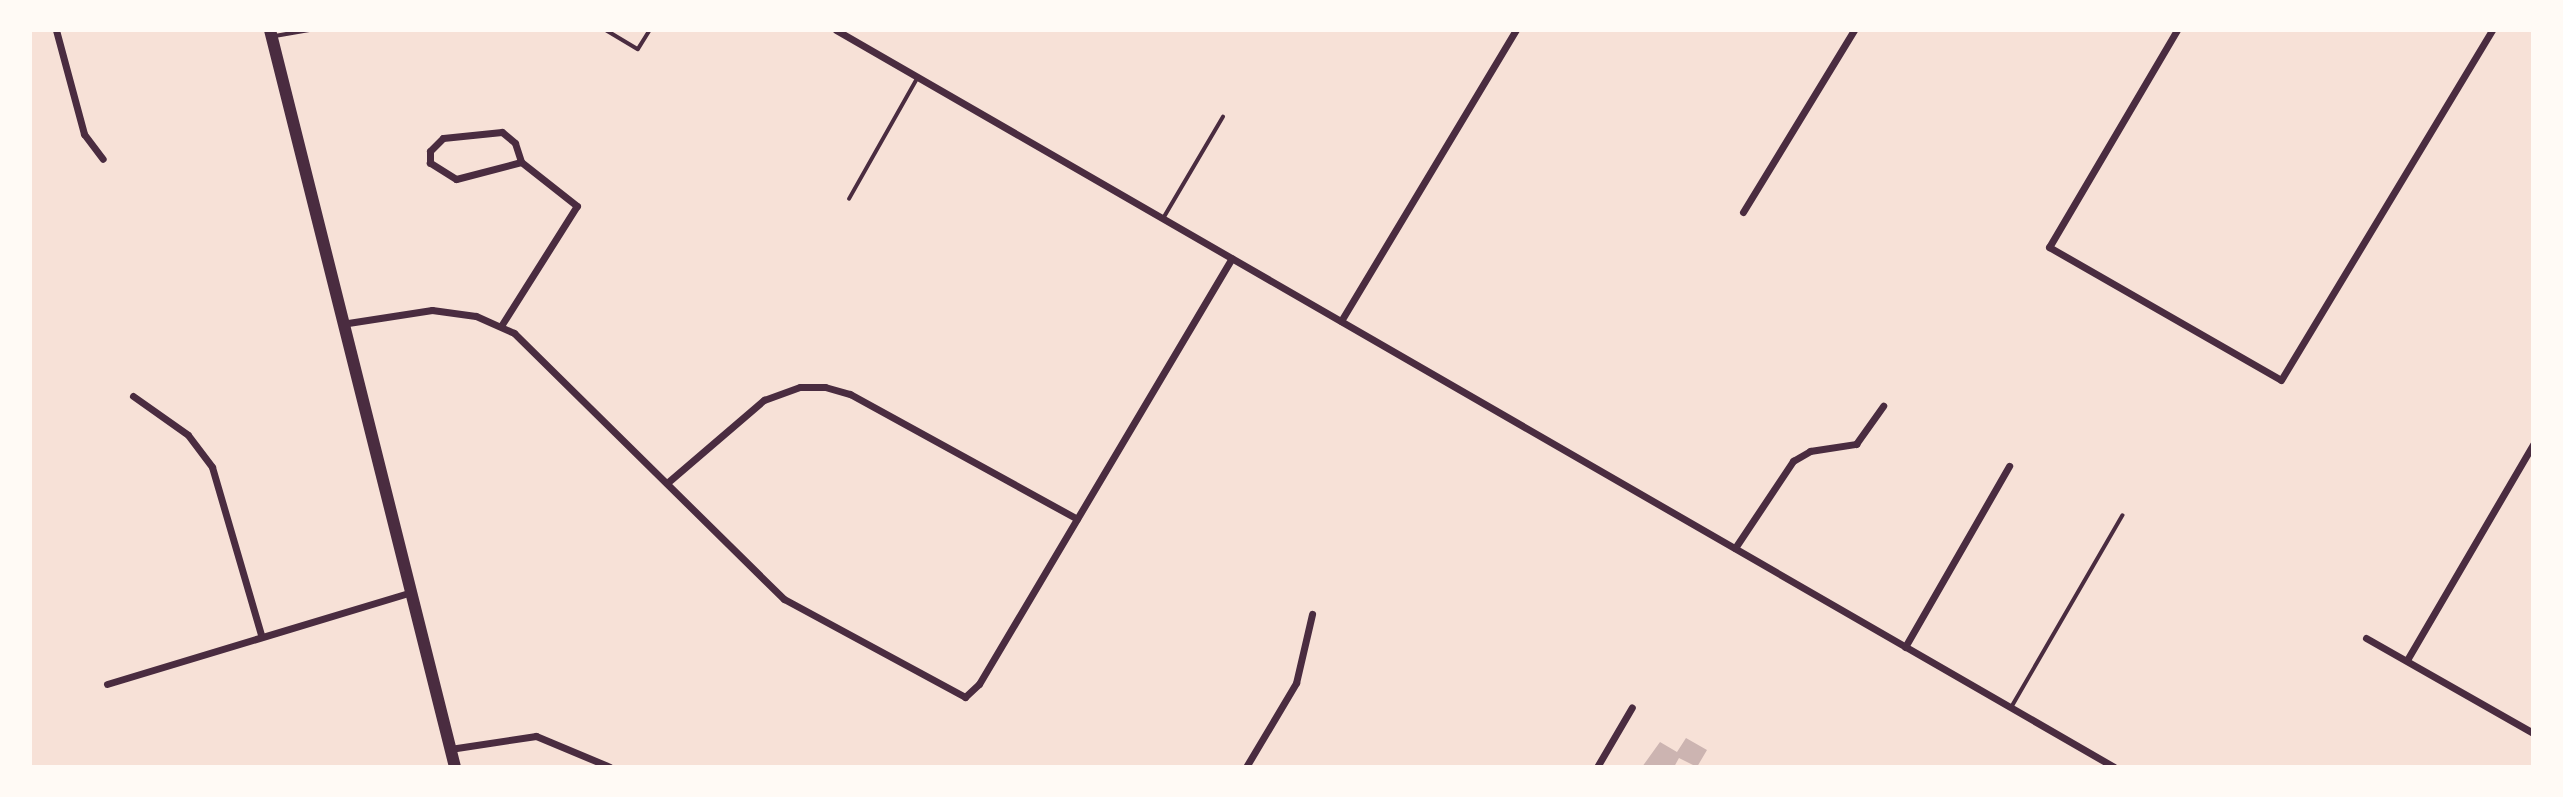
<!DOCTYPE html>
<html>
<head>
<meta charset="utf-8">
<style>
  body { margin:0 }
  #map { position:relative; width:2563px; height:797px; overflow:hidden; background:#f7e1d7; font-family:"Work Sans",sans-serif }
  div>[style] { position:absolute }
  .building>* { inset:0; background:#ccb4b1 }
  .service>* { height:3.5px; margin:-1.75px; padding:0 1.75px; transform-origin:1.75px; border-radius:1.75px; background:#4a2c40 }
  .minor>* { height:7px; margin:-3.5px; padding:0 3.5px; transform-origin:3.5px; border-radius:3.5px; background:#4a2c40 }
  .primary>* { height:12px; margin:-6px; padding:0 6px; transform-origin:6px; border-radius:6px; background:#4a2c40 }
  span { translate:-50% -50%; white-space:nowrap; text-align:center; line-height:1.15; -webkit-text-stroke:5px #fffaf5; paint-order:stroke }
  .frame { position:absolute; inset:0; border:32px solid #fffaf5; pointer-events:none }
</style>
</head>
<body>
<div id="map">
  <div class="building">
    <div style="clip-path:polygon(1686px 738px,1707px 750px,1697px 767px,1679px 758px,1674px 767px,1642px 767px,1660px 742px,1677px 752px)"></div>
  </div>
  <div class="service">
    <div style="left:606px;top:30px;width:37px;rotate:31deg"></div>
    <div style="left:638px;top:49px;width:22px;rotate:-58deg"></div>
    <div style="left:275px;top:36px;width:36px;rotate:-10deg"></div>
    <div style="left:849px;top:199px;width:138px;rotate:-60.5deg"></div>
    <div style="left:1164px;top:217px;width:116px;rotate:-59.5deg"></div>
    <div style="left:2012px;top:706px;width:220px;rotate:-59.9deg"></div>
  </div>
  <div class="minor">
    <div style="left:56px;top:30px;width:108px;rotate:74.9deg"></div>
    <div style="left:84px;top:134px;width:31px;rotate:53deg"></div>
    <div style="left:836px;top:30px;width:1475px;rotate:29.97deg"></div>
    <div style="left:2177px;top:30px;width:252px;rotate:120.5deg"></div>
    <div style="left:2049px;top:247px;width:267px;rotate:29.8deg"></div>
    <div style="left:2281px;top:380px;width:409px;rotate:-58.9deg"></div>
    <div style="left:502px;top:132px;width:17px;rotate:40deg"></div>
    <div style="left:515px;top:143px;width:20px;rotate:72deg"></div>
    <div style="left:521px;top:162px;width:67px;rotate:165.3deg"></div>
    <div style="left:456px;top:179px;width:31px;rotate:-148deg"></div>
    <div style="left:430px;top:163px;width:12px;rotate:-90deg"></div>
    <div style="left:430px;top:151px;width:18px;rotate:-45deg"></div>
    <div style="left:443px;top:138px;width:59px;rotate:-5.8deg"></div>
    <div style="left:1743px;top:212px;width:213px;rotate:-58.6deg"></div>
    <div style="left:1341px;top:321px;width:340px;rotate:-59deg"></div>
    <div style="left:348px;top:323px;width:85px;rotate:-8.8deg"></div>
    <div style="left:432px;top:310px;width:44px;rotate:7.8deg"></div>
    <div style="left:476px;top:316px;width:42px;rotate:24.1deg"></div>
    <div style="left:514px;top:333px;width:379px;rotate:44.6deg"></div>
    <div style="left:784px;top:599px;width:206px;rotate:28.4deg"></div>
    <div style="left:965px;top:697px;width:19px;rotate:-43deg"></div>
    <div style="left:979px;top:684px;width:495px;rotate:-59.3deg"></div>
    <div style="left:501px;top:326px;width:142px;rotate:-57.7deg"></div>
    <div style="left:577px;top:206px;width:71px;rotate:-141.8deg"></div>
    <div style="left:133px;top:396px;width:67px;rotate:35.3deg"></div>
    <div style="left:188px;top:435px;width:40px;rotate:53deg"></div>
    <div style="left:212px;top:467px;width:175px;rotate:73.7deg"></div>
    <div style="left:667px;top:483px;width:128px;rotate:-40.6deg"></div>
    <div style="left:764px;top:400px;width:38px;rotate:-20deg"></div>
    <div style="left:800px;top:387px;width:25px"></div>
    <div style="left:825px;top:387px;width:26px;rotate:16deg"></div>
    <div style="left:850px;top:394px;width:259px;rotate:28.8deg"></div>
    <div style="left:1735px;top:548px;width:105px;rotate:-56.3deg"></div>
    <div style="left:1793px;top:461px;width:20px;rotate:-30deg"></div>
    <div style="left:1810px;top:451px;width:47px;rotate:-8.7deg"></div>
    <div style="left:1856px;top:444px;width:47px;rotate:-54.6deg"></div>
    <div style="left:2366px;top:638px;width:192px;rotate:29.6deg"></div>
    <div style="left:1905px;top:647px;width:209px;rotate:-60.1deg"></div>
    <div style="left:2407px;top:660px;width:250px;rotate:-59.7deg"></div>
    <div style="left:107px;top:684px;width:314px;rotate:-16.8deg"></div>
    <div style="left:450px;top:749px;width:87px;rotate:-8.6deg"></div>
    <div style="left:536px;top:736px;width:80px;rotate:22.7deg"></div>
    <div style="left:1246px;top:767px;width:98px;rotate:-59.2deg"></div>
    <div style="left:1296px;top:683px;width:71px;rotate:-76.9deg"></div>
    <div style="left:1597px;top:767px;width:69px;rotate:-59.7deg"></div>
  </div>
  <div class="primary">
    <div style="left:270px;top:30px;width:760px;rotate:75.91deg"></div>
  </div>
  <div class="frame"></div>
</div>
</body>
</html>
